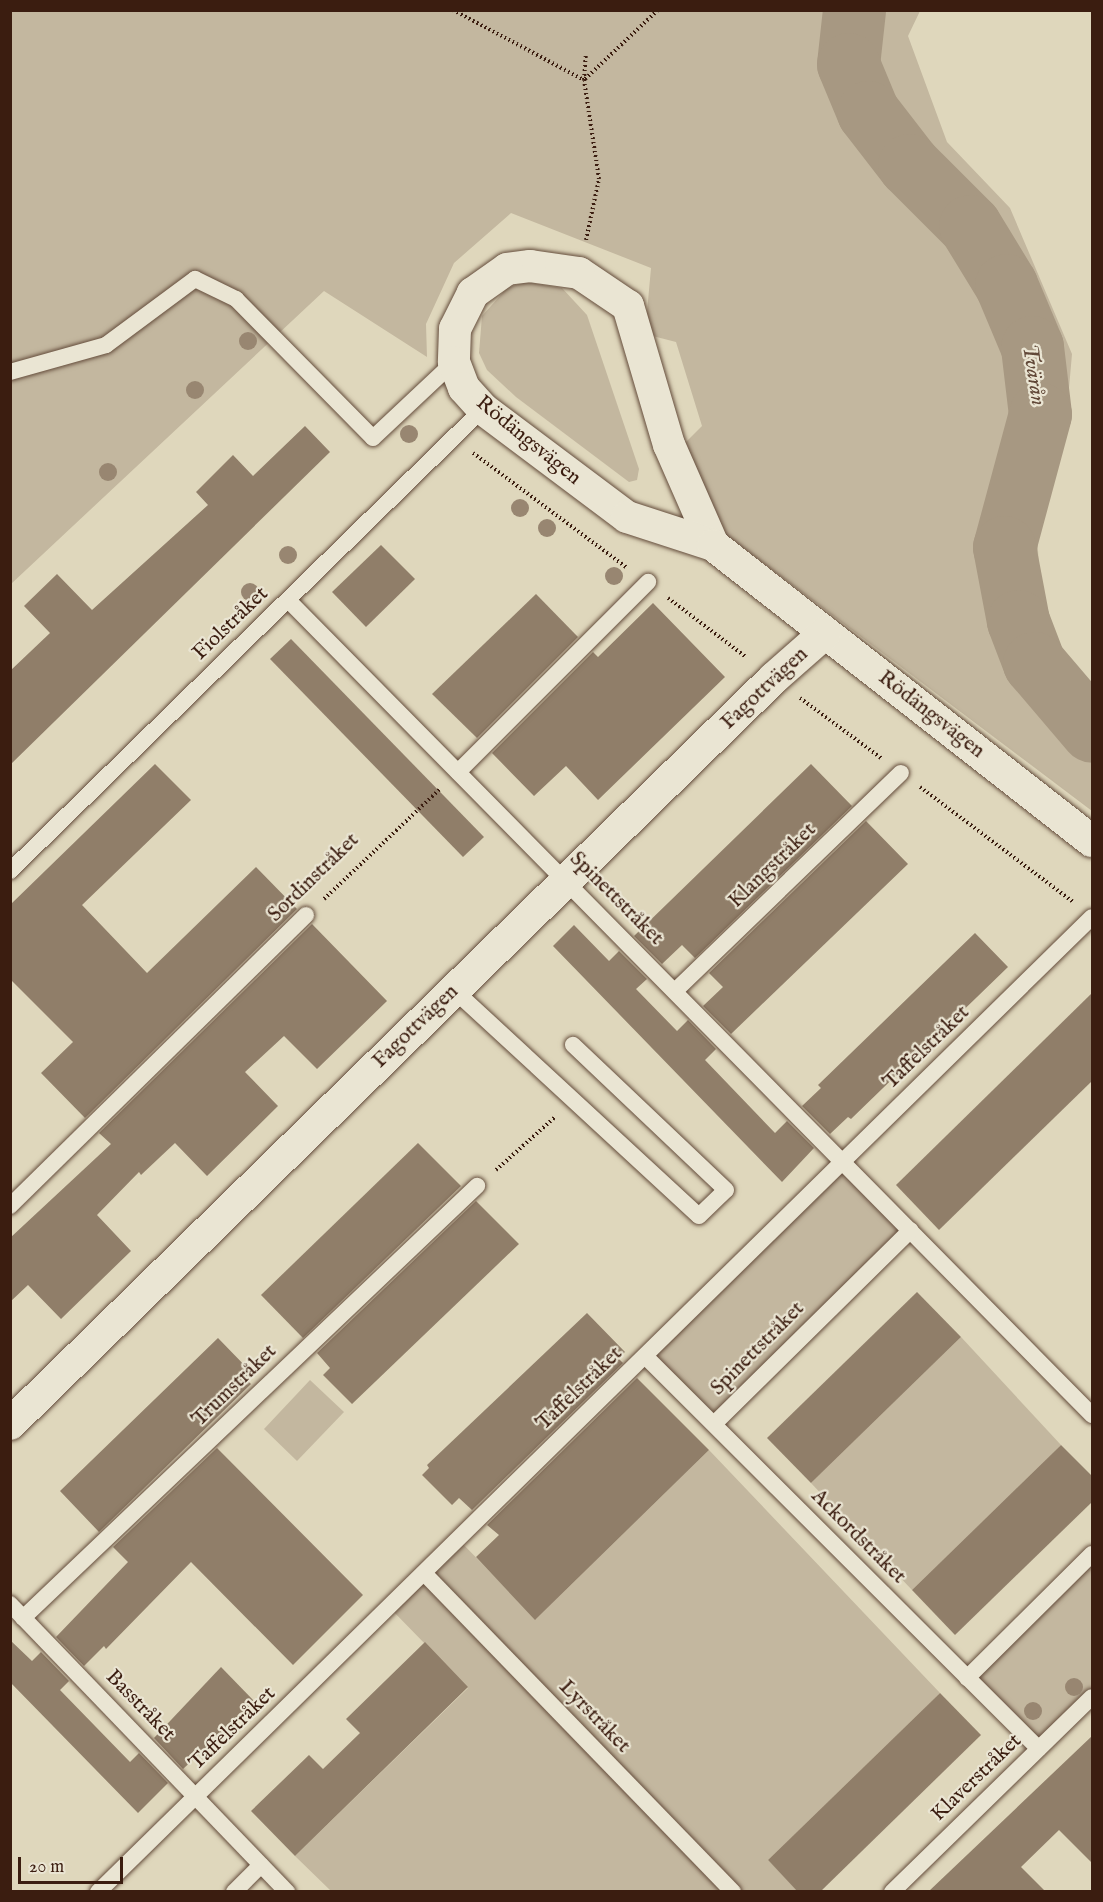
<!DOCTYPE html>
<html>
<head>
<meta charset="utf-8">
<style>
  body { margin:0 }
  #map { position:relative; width:1103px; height:1902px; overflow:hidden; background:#dfd7bc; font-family:"IM FELL English",serif }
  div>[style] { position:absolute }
  .green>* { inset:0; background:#c3b79f }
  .river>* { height:63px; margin:-31.5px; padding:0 31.5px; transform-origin:31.5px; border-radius:31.5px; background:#a79882 }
  .building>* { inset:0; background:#907e69 }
  .path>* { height:4px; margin-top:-2px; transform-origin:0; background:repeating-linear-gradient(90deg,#3b1d10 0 1.5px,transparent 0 4.5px) }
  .roads { filter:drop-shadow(0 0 2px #644c3b) drop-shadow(0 0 2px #644c3b) }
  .service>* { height:16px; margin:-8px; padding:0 8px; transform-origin:8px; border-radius:8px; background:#eae5d3 }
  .minor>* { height:32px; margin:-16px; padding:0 16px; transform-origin:16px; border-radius:16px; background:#eae5d3 }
  .trees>* { width:18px; height:18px; margin:-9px; border-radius:50%; background:#988671 }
  span { translate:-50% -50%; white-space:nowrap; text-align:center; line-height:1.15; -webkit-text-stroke:4.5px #eae5d3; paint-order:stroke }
  .street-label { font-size:21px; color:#3b1d10 }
  .water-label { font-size:22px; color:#614838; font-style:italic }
  .frame { position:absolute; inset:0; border:12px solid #3b1d10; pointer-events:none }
  .scale { position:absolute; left:18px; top:1857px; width:105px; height:27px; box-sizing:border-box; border:3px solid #3b1d10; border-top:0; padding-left:8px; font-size:18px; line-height:21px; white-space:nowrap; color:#3b1d10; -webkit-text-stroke:4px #eae5d3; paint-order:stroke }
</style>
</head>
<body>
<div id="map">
  <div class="green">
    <div style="clip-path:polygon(10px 11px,920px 11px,908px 36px,947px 142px,1010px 208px,1072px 354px,1065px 434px,1037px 527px,1041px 618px,1079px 675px,1092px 686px,1092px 811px,709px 522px,681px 447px,702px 426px,676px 342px,645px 334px,651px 268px,511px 213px,454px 263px,426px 324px,427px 357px,324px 291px,11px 584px)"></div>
    <div style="clip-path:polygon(525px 282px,562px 288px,587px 315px,639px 469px,637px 480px,629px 482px,516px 397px,487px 370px,479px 353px,482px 316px,507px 288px)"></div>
    <div style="clip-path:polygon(843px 1162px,911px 1230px,714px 1424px,645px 1356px)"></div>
    <div style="clip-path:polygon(961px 1337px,1061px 1445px,912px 1590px,811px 1483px)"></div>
    <div style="clip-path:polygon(310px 1380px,344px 1412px,297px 1461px,264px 1429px)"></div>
    <div style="clip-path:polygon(709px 1450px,940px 1693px,768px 1860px,798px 1891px,331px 1891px,295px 1856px,468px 1688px,389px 1607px,458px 1539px,536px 1619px)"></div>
    <div style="clip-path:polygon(1092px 1554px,1092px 1697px,1039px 1749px,967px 1678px)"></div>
  </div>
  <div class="river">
    <div style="left:854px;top:10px;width:54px;rotate:96.3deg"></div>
    <div style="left:848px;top:64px;width:52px;rotate:67.4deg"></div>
    <div style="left:868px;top:112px;width:67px;rotate:52.3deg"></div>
    <div style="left:909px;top:165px;width:86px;rotate:45deg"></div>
    <div style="left:970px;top:226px;width:69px;rotate:58.6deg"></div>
    <div style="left:1006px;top:285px;width:67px;rotate:67.2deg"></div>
    <div style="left:1032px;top:347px;width:67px;rotate:83.2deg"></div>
    <div style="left:1040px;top:414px;width:138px;rotate:105.1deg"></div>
    <div style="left:1004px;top:547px;width:75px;rotate:79.3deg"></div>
    <div style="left:1018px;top:621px;width:45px;rotate:69.1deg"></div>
    <div style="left:1034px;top:663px;width:89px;rotate:49.5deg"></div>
  </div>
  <div class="building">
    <div style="clip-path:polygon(305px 426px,330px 452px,10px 765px,10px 671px,50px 633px,24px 606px,57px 574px,92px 610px,208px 505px,196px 492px,233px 455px,253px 476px)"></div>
    <div style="clip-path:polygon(381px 545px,415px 579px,366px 627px,332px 592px)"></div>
    <div style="clip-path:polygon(536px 594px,578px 637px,477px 738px,432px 694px)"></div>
    <div style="clip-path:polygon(653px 603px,725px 677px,598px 800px,566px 766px,534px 796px,492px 753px,593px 652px,598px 657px)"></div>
    <div style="clip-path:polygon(291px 639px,484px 837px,463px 857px,270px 659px)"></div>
    <div style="clip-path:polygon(155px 764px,191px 800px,82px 905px,147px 973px,256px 867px,297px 909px,85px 1118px,41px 1073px,73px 1042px,10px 979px,10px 905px)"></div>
    <div style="clip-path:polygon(811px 764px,852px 806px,695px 958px,682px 945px,662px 964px,634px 936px)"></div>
    <div style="clip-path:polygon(866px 821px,908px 864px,731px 1034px,703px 1006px,723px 987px,709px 973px)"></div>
    <div style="clip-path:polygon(312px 924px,387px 1001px,317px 1069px,284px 1036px,245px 1072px,278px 1106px,207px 1176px,175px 1143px,141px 1175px,139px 1172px,97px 1215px,131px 1251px,61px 1319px,28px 1285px,10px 1302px,10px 1238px,111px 1144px,99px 1133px)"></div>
    <div style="clip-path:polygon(574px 925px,609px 961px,619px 951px,647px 979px,636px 989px,677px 1031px,688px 1020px,716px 1049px,705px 1060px,775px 1133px,787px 1121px,814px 1148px,782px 1182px,553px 946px)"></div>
    <div style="clip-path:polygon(975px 933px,1008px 967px,851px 1119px,848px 1117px,830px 1134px,802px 1106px,821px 1088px,818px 1085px)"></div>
    <div style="clip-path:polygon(1092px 993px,1092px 1081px,939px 1230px,896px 1185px)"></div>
    <div style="clip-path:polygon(418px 1143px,461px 1186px,303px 1338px,261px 1295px)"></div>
    <div style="clip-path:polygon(476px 1201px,519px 1244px,352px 1404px,323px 1375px,330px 1368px,317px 1353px)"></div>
    <div style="clip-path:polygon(917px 1292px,961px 1337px,811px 1483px,767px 1438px)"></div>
    <div style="clip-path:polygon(587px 1313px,625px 1352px,618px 1358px,623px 1363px,472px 1510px,459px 1498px,452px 1505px,422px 1475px,429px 1468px,427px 1465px)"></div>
    <div style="clip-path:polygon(218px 1338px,251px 1372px,245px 1378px,251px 1384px,99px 1532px,60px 1491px)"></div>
    <div style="clip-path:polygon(637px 1378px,709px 1450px,535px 1620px,476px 1557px,499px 1535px,487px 1525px)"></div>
    <div style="clip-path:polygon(1061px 1445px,1092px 1476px,1092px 1502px,955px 1635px,912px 1590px)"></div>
    <div style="clip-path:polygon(217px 1448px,363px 1595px,293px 1665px,191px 1562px,106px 1649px,104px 1646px,84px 1666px,56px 1637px,128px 1562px,113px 1547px)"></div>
    <div style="clip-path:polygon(10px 1640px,32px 1661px,41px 1652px,69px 1681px,60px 1690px,130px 1762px,139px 1753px,168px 1783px,138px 1813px,10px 1682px)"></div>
    <div style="clip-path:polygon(425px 1642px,468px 1687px,295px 1856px,251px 1811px,309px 1755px,323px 1769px,360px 1733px,346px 1719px)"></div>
    <div style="clip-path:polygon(221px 1667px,255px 1702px,183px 1769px,154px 1738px)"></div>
    <div style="clip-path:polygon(940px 1693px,981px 1735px,820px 1892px,798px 1892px,768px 1860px)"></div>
    <div style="clip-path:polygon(1092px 1736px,1092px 1863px,1059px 1830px,1021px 1867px,1046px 1892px,928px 1892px)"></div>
  </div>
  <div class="path">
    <div style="left:453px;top:10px;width:149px;rotate:28.1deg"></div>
    <div style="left:585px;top:79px;width:100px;rotate:-43.4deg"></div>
    <div style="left:586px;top:240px;width:62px;rotate:-78deg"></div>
    <div style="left:599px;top:179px;width:100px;rotate:-98.6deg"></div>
    <div style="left:584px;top:80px;width:26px;rotate:-86deg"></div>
    <div style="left:473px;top:453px;width:191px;rotate:36.7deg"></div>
    <div style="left:668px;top:598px;width:98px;rotate:37.1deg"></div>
    <div style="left:800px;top:698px;width:101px;rotate:36.5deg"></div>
    <div style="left:920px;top:787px;width:191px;rotate:36.9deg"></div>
    <div style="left:324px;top:899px;width:160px;rotate:-43.5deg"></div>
    <div style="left:496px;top:1170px;width:79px;rotate:-41.9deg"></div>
  </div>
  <div class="roads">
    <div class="service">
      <div style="left:10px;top:372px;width:100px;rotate:-15.7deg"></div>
      <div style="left:106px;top:345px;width:111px;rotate:-36.6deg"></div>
      <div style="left:195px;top:279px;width:46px;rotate:26deg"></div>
      <div style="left:236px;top:299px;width:195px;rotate:45.4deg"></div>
      <div style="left:373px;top:438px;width:111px;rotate:-43.2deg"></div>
      <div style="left:288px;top:600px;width:1145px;rotate:45.39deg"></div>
      <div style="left:458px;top:772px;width:269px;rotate:-45deg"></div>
      <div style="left:10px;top:871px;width:661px;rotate:-44.33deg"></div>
      <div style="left:454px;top:990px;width:333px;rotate:42.7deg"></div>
      <div style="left:699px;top:1216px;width:37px;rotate:-44deg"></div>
      <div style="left:726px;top:1190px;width:211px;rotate:-136.5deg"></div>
      <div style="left:675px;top:991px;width:314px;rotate:-44deg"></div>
      <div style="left:10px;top:1206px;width:415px;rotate:-44.5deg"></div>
      <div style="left:645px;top:1356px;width:556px;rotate:44.93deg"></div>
      <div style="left:714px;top:1424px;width:276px;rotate:-44.6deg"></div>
      <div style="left:424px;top:1573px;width:444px;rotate:45.9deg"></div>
      <div style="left:10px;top:1604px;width:400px;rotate:46.1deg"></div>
      <div style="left:23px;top:1618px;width:627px;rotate:-43.58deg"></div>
      <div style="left:967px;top:1678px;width:176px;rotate:-44.8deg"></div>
      <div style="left:98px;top:1892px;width:1392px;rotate:-44.45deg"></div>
      <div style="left:234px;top:1892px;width:38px;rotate:-45deg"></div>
      <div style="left:892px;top:1892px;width:279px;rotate:-44.3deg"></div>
    </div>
    <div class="minor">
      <div style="left:713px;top:545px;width:109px;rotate:-113.7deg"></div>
      <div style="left:669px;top:445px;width:145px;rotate:-106.4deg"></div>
      <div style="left:628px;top:306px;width:59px;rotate:-146deg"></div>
      <div style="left:579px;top:273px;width:49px;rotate:-171.9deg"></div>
      <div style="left:530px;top:266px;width:23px;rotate:173deg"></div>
      <div style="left:507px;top:269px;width:42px;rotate:144.8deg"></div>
      <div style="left:473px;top:293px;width:40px;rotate:116.6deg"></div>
      <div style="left:455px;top:329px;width:33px;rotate:92deg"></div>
      <div style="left:454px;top:362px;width:28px;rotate:69deg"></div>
      <div style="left:464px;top:388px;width:28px;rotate:48deg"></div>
      <div style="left:483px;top:409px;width:180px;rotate:36.9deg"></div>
      <div style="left:627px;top:517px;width:90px;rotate:18deg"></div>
      <div style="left:713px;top:545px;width:481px;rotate:38deg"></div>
      <div style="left:10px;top:1424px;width:1068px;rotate:-44.32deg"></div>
      <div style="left:774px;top:678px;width:68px;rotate:-41.4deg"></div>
    </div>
  </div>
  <div class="trees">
    <div style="left:248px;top:341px"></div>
    <div style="left:195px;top:390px"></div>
    <div style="left:409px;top:434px"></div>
    <div style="left:108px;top:472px"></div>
    <div style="left:520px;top:508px"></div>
    <div style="left:547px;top:528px"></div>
    <div style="left:288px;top:555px"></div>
    <div style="left:614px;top:576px"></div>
    <div style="left:250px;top:592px"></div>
    <div style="left:1074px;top:1687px"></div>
    <div style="left:1033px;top:1711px"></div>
  </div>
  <div class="street-label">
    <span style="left:528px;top:441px;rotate:39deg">Rödängsvägen</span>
    <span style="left:231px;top:624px;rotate:-44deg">Fiolstråket</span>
    <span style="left:765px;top:689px;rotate:-43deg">Fagottvägen</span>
    <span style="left:931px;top:715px;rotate:38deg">Rödängsvägen</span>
    <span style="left:773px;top:866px;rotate:-44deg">Klangstråket</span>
    <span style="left:314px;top:878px;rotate:-44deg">Sordinstråket</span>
    <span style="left:616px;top:899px;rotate:45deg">Spinettstråket</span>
    <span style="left:416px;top:1027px;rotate:-44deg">Fagottvägen</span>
    <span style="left:927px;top:1048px;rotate:-44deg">Taffelstråket</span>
    <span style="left:758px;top:1349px;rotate:-45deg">Spinettstråket</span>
    <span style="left:235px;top:1386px;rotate:-44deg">Trumstråket</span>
    <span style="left:580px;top:1389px;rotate:-44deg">Taffelstråket</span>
    <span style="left:858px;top:1537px;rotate:45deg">Ackordstråket</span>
    <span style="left:140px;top:1706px;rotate:46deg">Basstråket</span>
    <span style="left:594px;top:1717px;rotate:46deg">Lyrstråket</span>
    <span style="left:233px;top:1729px;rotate:-44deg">Taffelstråket</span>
    <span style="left:977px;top:1778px;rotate:-44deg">Klaverstråket</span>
  </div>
  <div class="water-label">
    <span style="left:1033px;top:375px;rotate:81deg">Tvärån</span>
  </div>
  <div class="frame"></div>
  <div class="scale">20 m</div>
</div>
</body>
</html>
